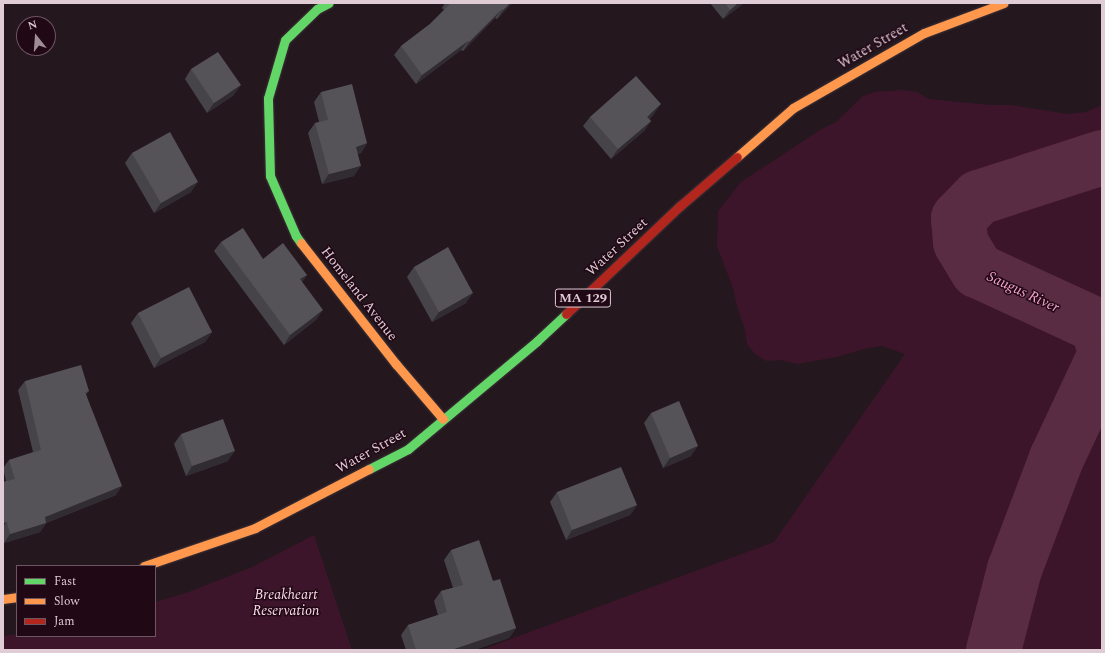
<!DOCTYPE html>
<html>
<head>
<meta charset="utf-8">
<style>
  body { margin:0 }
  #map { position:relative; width:1105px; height:653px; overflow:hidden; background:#24171e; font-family:Spectral,serif }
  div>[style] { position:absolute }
  .green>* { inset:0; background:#3c152a }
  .river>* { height:55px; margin:-27.5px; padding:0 27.5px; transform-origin:27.5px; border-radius:27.5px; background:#5a2c43 }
  .roads { filter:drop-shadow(0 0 1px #3f3439) drop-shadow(0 0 1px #3f3439) }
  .fast>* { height:9px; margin:-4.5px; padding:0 4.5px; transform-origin:4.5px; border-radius:4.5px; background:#63d668 }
  .slow>* { height:9px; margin:-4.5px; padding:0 4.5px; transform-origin:4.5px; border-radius:4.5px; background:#ff974d }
  .jam>* { height:9px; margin:-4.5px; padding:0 4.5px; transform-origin:4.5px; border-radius:4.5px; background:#b3261e }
  .wall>* { inset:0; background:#464449 }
  .shaded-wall>* { inset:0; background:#312c32 }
  .building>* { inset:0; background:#565358 }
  span { translate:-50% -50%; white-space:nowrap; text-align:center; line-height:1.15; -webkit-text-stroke:3px #200815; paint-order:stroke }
  .shield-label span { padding:1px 3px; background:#200815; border:1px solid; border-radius:3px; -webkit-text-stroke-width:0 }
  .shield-label { font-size:13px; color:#dfccd4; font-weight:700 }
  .street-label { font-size:14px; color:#dfccd4 }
  .park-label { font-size:14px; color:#fbd8e7; font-style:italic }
  .water-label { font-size:15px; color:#f3a1c8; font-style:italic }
  .frame { position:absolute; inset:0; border:4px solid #dfccd4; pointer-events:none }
  .legend { position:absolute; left:16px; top:565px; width:140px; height:72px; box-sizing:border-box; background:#200815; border:1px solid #6c5661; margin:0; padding:5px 7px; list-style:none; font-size:12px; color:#dfccd4 }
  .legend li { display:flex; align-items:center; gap:8px; height:20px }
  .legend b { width:20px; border:1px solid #6c5661 }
  .north { position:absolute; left:16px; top:16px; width:40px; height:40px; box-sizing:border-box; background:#200815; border:1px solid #6c5661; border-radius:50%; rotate:343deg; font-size:11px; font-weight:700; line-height:16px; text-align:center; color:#dfccd4 }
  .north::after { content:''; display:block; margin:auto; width:14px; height:18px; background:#9e8d94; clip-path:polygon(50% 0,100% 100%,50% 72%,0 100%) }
</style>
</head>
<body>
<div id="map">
  <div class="green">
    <div style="clip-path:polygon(903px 90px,917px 92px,929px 99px,990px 105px,1012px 105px,1067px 114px,1086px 112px,1102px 105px,1102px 650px,481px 650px,774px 542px,905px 354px,882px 346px,864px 349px,837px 357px,797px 364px,781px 360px,766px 361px,754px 353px,747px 344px,745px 330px,736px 303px,734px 291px,717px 246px,718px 211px,741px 182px,820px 130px,836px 122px,863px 96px,875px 92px)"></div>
    <div style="clip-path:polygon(314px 535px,352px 650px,3px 650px,3px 636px,17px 634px,17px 636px,155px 636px,155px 602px,186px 593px,252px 567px)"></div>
  </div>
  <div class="river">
    <div style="left:1102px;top:157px;width:130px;rotate:162.1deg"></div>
    <div style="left:978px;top:197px;width:29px;rotate:134deg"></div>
    <div style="left:958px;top:218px;width:24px;rotate:85deg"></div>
    <div style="left:960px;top:242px;width:33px;rotate:59deg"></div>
    <div style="left:977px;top:270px;width:133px;rotate:24.8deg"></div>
    <div style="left:1098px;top:326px;width:16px;rotate:76deg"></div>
    <div style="left:993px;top:650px;width:84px;rotate:-75.5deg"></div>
    <div style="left:1014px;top:569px;width:119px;rotate:-69.3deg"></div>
    <div style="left:1056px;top:458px;width:108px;rotate:-64.9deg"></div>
  </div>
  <div class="roads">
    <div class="fast">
      <div style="left:301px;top:243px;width:9px;rotate:-126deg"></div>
      <div style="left:296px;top:236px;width:65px;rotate:-113.4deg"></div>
      <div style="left:270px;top:176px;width:78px;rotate:-91.5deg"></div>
      <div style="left:268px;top:98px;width:60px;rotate:-73.7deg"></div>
      <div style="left:285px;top:40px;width:45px;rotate:-44.1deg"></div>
      <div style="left:317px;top:9px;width:13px;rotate:-27deg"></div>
      <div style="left:369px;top:469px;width:44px;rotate:-27.1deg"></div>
      <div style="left:408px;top:449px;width:168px;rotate:-39.9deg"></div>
      <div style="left:537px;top:341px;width:40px;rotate:-43deg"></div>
    </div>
    <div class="slow">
      <div style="left:737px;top:157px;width:74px;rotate:-41.2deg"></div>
      <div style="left:793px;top:108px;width:151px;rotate:-29.8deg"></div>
      <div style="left:924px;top:33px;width:85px;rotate:-20.6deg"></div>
      <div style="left:301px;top:243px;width:154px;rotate:51.9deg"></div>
      <div style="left:396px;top:364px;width:72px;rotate:49.5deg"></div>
      <div style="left:144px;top:566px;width:117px;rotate:-18.9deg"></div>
      <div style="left:255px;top:528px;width:128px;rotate:-27.4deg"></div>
      <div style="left:3px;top:599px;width:14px;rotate:-8deg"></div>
    </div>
    <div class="jam">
      <div style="left:566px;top:314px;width:157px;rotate:-43.5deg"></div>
      <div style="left:680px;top:206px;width:75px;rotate:-40.7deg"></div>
    </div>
  </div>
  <div class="wall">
    <div style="clip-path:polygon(445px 3px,512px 3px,497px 19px,495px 18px,463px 51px,461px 50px,416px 84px,394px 55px,401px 46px,430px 24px,444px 10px,442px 8px)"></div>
    <div style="clip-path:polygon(710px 3px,744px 3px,723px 19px)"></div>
    <div style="clip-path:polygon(191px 69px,234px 95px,207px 113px,185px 79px)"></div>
    <div style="clip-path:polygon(321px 92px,367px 143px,361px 153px,358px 154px,354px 176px,322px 184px,308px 133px,315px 123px,319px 122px,314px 102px)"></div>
    <div style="clip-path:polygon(654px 114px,649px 119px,651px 121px,644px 131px,611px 159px,583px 126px,590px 117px)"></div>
    <div style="clip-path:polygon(132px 153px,191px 192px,154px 213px,125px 163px)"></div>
    <div style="clip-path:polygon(221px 242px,263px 259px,307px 275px,302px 282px,317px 319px,284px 345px,214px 251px)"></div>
    <div style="clip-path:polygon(414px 267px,466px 303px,432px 322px,407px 277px)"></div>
    <div style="clip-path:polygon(138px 313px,212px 332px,205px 342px,154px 368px,131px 323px)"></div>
    <div style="clip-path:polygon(25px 381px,89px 391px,86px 394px,116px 495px,46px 523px,40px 532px,4px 543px,3px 538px,3px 482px,6px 481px,3px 468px,9px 460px,33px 452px,18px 390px)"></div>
    <div style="clip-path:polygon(651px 413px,691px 456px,663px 468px,644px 423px)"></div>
    <div style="clip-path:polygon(181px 434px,228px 461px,186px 476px,174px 444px)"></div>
    <div style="clip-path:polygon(557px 492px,637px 505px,630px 515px,566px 540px,550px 502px)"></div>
    <div style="clip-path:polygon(451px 550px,493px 581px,516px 628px,509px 638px,474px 650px,406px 650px,401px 635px,408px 625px,438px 615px,434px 601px,441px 591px,453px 588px,444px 560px)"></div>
  </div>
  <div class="shaded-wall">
    <div style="clip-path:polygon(510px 3px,512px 3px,497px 19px,503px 10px)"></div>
    <div style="clip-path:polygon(738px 3px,744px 3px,723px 19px,730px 10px)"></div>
    <div style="clip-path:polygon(502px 9px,495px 18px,463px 51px,469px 42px)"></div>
    <div style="clip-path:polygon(468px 41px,461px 50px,416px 84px,422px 75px)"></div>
    <div style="clip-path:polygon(241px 85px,234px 95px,207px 113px,214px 103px)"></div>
    <div style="clip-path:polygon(661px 104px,654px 114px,640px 126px,647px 117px)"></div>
    <div style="clip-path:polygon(651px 121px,644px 131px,611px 159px,618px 149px)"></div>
    <div style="clip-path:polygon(367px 143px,361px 153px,349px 157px,356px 147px)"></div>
    <div style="clip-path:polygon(361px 166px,354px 176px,322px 184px,329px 174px)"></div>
    <div style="clip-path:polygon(198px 182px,191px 192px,154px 213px,161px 203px)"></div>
    <div style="clip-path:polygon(307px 275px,300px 284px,300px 279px)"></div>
    <div style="clip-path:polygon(473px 293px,466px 303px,432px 322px,439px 312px)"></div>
    <div style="clip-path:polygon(323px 310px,317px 319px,284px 345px,290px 335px)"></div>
    <div style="clip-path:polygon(212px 332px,205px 342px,154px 368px,161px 358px)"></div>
    <div style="clip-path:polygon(698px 446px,691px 456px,663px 468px,670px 458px)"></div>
    <div style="clip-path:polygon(235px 451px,228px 461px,186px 476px,192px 466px)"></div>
    <div style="clip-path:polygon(122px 486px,116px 495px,38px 526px,45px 517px)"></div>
    <div style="clip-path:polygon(637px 505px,630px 515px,566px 540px,572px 530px)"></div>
    <div style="clip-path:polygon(7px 522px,3px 527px,3px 523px)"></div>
    <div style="clip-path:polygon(46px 523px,40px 532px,4px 543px,10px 534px)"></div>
    <div style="clip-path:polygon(516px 628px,509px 638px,474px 650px,451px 650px)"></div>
  </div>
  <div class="building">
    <div style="clip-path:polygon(451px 3px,510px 3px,503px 10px,502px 9px,469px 42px,468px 41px,422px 75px,401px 46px,430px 24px)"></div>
    <div style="clip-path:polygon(725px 3px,738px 3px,730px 10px)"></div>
    <div style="clip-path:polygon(218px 52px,241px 85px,214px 103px,191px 69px)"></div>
    <div style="clip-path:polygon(636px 76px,661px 104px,647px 117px,651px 121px,618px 149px,590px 117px)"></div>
    <div style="clip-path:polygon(352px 84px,367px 143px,356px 147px,361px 166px,329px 174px,315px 123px,328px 120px,321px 92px)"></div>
    <div style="clip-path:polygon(170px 132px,198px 182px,161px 203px,132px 153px)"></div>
    <div style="clip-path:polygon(243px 228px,263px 259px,283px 243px,307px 275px,300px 279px,323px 310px,290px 335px,221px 242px)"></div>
    <div style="clip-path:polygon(448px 247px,473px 293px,439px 312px,414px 267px)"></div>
    <div style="clip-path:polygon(189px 287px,212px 332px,161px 358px,138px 313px)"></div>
    <div style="clip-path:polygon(81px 365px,89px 391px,85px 392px,122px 486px,45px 517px,46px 523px,10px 534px,7px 522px,3px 523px,3px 482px,15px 479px,9px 460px,41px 450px,25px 381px)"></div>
    <div style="clip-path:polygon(679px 401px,698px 446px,670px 458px,651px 413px)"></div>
    <div style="clip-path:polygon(223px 419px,235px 451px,192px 466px,181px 434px)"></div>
    <div style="clip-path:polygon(621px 467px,637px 505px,572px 530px,557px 492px)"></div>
    <div style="clip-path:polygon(479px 540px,493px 581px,500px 579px,516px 628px,451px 650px,416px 650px,408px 625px,447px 612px,441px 591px,463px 585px,451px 550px)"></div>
  </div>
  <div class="shield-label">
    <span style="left:583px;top:298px">MA 129</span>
  </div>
  <div class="street-label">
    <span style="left:873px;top:46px;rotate:-30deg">Water Street</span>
    <span style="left:617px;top:247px;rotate:-43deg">Water Street</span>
    <span style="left:359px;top:294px;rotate:52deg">Homeland Avenue</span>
    <span style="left:371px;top:451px;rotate:-29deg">Water Street</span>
  </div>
  <div class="park-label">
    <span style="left:286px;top:603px">Breakheart<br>Reservation</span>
  </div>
  <div class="water-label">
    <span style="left:1023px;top:292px;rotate:25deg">Saugus River</span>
  </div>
  <div class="frame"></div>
  <ul class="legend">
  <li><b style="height:5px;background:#63d668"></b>Fast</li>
  <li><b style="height:5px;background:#ff974d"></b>Slow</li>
  <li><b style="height:5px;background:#b3261e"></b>Jam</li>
  </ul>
  <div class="north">N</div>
</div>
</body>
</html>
